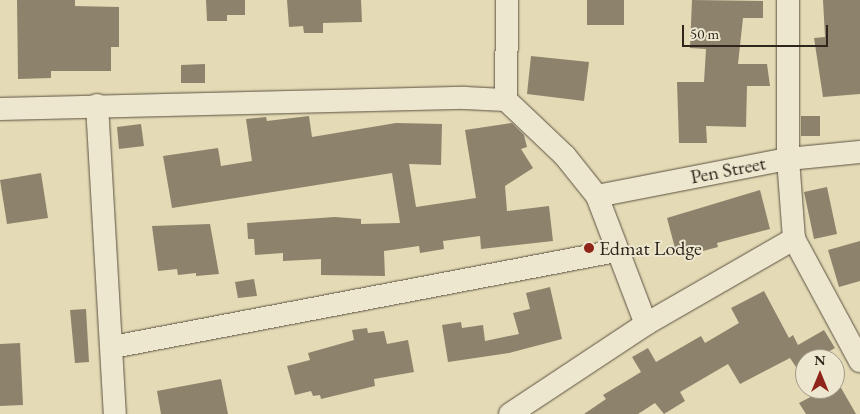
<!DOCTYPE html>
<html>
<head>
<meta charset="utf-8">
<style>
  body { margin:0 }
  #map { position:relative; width:860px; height:414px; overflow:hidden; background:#e4dab5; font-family:"EB Garamond",serif }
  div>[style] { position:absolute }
  .building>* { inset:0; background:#8d836c }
  .roads { filter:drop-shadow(0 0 1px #5c5242) drop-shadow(0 0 1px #5c5242) }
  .minor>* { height:22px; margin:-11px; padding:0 11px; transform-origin:11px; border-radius:11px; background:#ede7cf }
  .dots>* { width:14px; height:14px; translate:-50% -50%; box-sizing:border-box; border:2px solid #ede7cf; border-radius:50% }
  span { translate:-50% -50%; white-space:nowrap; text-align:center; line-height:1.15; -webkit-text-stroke:4px #ede7cf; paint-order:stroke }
  .street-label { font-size:20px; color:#2e251c }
  .poi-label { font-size:20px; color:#2e251c }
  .left { translate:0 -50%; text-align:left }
  .north { position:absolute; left:795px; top:349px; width:50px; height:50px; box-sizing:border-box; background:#ede7cf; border:1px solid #a19987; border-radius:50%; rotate:0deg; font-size:14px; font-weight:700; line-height:20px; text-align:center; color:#2e251c }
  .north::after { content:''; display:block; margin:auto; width:18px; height:22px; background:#8f2418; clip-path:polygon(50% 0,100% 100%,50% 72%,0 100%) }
  .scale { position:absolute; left:682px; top:25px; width:146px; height:22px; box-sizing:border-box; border:2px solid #2e251c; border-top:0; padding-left:6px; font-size:15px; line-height:18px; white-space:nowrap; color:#2e251c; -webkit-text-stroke:4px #ede7cf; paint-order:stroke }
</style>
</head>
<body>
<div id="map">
  <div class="building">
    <div style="clip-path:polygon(17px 0,75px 0,75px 6px,119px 7px,119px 47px,111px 47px,111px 71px,51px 71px,51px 78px,18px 79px)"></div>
    <div style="clip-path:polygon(206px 0,245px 0,245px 15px,227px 15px,227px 21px,207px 21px)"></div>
    <div style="clip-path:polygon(287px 0,361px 0,362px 22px,323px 23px,323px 33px,304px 33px,303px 26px,289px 27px)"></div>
    <div style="clip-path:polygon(587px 0,624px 0,624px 25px,587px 25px)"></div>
    <div style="clip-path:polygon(692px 0,763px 1px,763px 18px,743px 18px,738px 64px,767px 64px,770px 86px,747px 86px,746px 127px,706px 126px,707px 143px,679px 143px,677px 82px,704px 82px,706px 49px,690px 48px)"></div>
    <div style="clip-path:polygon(823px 0,860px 0,860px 94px,823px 97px,814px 38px,825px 37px)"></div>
    <div style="clip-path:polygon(531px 56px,589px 62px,584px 101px,527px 94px)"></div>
    <div style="clip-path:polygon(205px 64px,205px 83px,181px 83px,181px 65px)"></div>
    <div style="clip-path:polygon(309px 116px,312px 137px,396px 123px,442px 124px,441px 165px,409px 164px,416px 207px,476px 198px,465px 130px,512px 123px,524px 135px,527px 147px,521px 149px,533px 168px,505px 186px,507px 211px,549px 206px,553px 241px,481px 249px,480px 236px,443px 241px,444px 249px,420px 253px,419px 246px,384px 251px,385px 276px,321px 275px,321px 259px,283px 261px,283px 253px,255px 255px,254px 239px,248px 239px,247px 223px,335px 217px,361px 219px,361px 224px,400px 223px,392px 173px,172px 208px,163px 156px,218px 148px,221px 166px,252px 161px,246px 119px,266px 117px,267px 121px)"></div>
    <div style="clip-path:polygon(801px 116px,820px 116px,820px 136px,801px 136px)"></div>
    <div style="clip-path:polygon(141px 124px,144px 146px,119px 149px,117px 127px)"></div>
    <div style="clip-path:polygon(41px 173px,48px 218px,7px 224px,0 180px)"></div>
    <div style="clip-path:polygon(827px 187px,837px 234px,814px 239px,804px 192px)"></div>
    <div style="clip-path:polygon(760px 190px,770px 229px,717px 243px,718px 247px,688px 255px,685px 245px,675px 248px,667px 218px)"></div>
    <div style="clip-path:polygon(210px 224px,219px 274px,196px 276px,196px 273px,178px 275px,177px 269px,158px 271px,152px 226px)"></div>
    <div style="clip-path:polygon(860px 241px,860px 281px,839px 287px,828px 250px)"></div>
    <div style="clip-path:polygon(254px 279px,257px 296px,238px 298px,235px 282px)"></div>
    <div style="clip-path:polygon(550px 287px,562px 339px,509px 353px,448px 362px,442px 325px,461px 322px,462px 328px,483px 325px,485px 341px,519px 334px,513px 313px,530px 309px,526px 293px)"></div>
    <div style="clip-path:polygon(764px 291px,789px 338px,793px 335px,798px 345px,824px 330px,835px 348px,816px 359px,805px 359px,805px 366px,798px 370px,790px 358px,740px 384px,728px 364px,680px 392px,685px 401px,664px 414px,655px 403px,638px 414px,584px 414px,606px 399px,603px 395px,641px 372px,632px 357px,648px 348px,656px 362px,701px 336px,705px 343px,739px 323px,731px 308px)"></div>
    <div style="clip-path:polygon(86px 309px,89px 362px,75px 363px,70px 310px)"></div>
    <div style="clip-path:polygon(367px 328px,368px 333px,384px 331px,387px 344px,408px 340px,414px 372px,374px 379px,375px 386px,321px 399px,320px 395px,313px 396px,311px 391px,295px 395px,287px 366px,310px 360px,308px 353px,354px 340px,352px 330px)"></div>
    <div style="clip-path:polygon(20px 343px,23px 405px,0 406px,0 344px)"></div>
    <div style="clip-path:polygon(221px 379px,228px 414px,161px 414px,157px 391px)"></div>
    <div style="clip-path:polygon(840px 386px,856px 414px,806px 414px,799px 403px,820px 392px,823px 396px)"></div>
  </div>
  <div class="roads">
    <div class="minor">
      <div style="left:788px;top:0;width:159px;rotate:90deg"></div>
      <div style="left:788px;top:159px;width:80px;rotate:85.7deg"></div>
      <div style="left:794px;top:239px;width:139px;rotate:61.6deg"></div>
      <div style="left:506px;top:100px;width:100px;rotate:-89.4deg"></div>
      <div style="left:97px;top:105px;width:310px;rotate:86.7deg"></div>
      <div style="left:0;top:109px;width:465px;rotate:-1.4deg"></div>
      <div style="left:465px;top:98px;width:41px;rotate:2.8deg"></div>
      <div style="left:506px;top:100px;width:81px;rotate:43.5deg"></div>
      <div style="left:565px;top:156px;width:51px;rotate:51.3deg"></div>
      <div style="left:597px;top:196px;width:137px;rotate:69.1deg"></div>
      <div style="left:597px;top:196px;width:195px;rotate:-11deg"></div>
      <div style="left:788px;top:159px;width:72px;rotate:-5.6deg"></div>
      <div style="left:113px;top:347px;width:512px;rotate:-10.81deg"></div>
      <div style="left:510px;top:414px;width:163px;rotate:-33.5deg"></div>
      <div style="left:646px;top:324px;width:171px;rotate:-29.9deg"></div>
    </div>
  </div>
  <div class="dots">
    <div style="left:589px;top:248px;background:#8f2418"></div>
  </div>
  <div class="street-label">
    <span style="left:728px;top:170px;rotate:-11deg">Pen Street</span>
  </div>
  <div class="poi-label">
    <span class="left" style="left:599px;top:248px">Edmat Lodge</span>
  </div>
  <div class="north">N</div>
  <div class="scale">50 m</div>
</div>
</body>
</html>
